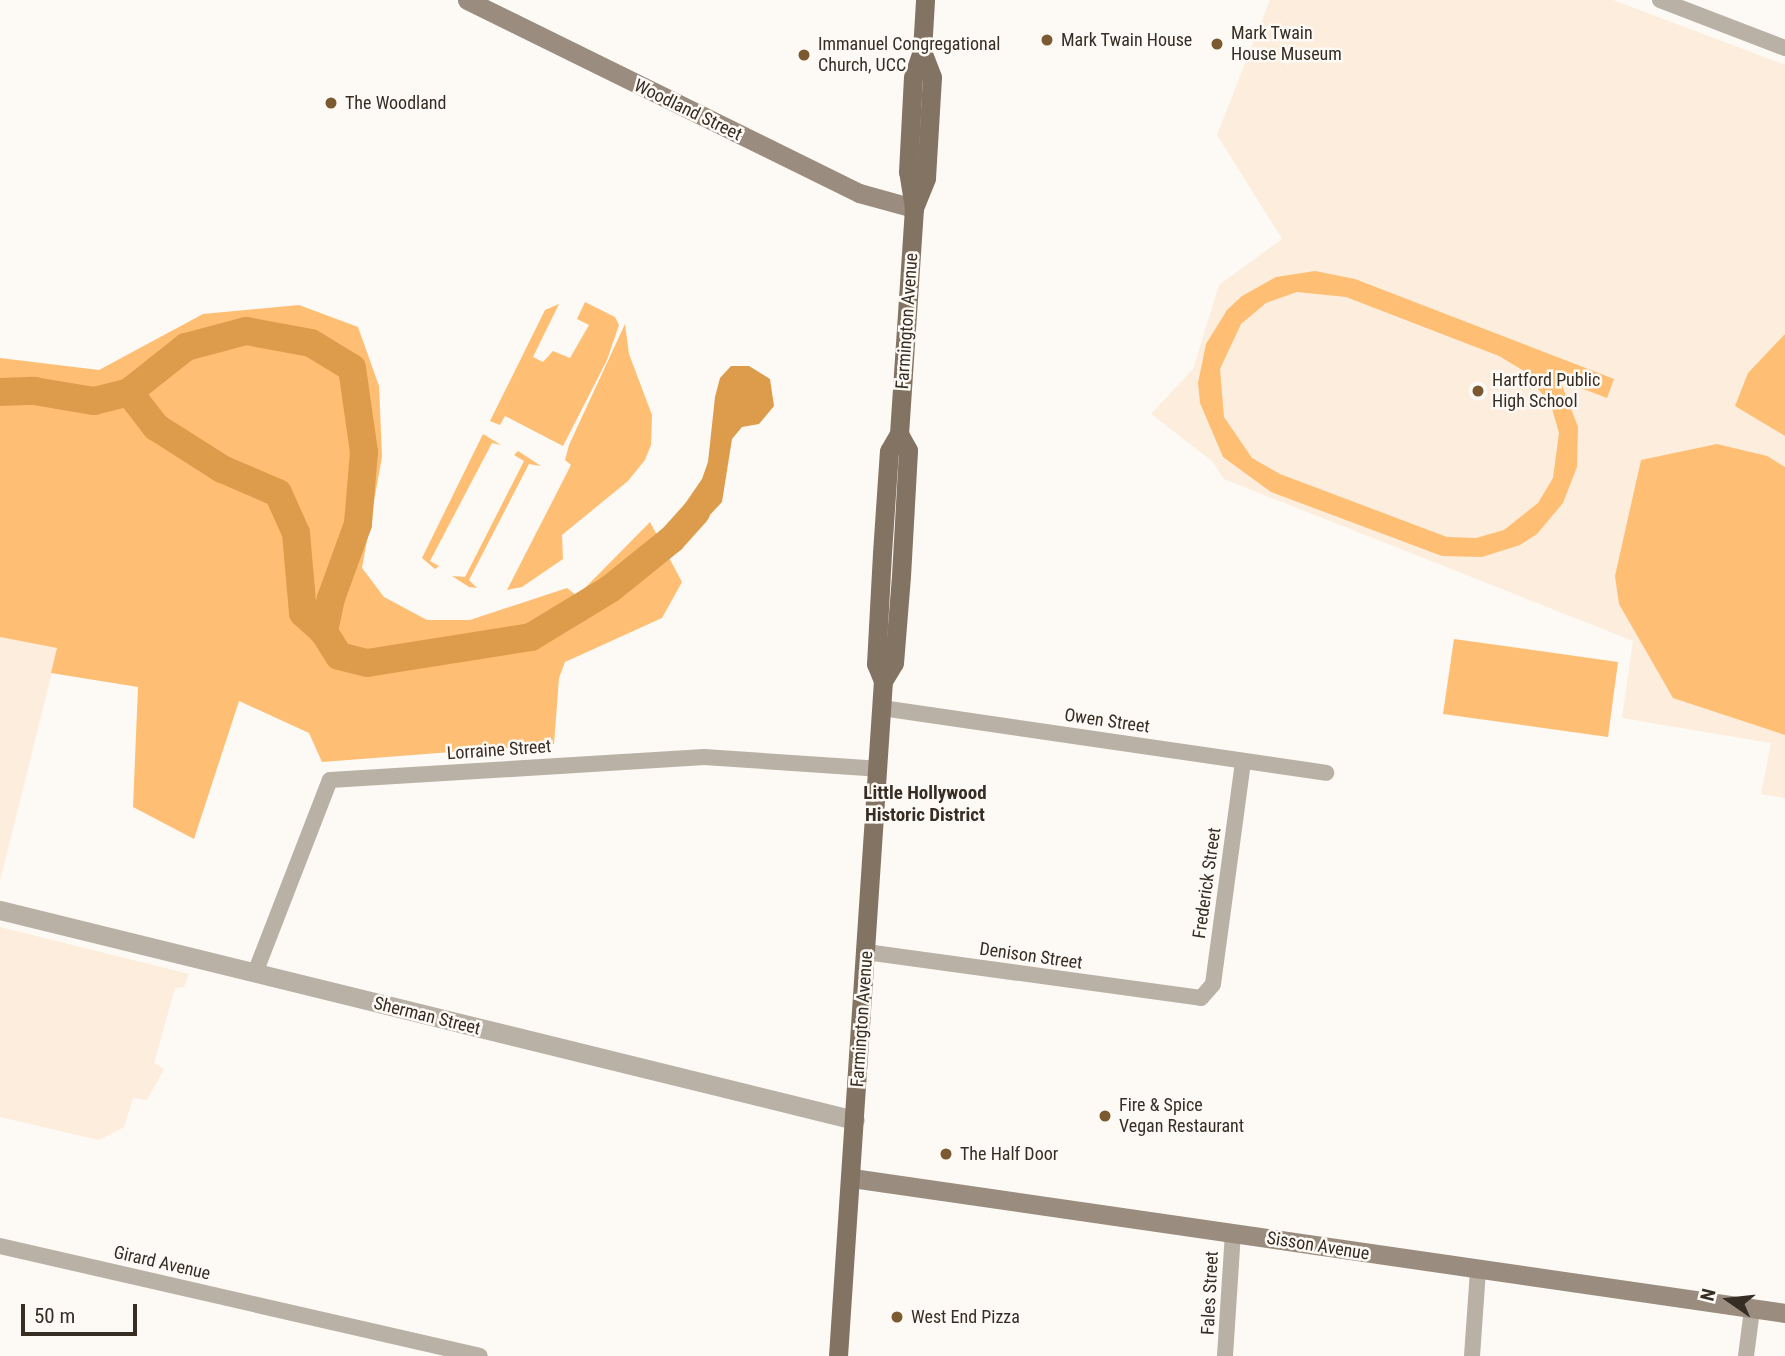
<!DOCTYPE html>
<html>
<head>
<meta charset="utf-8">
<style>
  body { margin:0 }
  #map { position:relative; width:1785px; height:1356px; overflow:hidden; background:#fdf9f4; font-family:"Roboto Condensed",sans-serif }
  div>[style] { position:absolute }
  .built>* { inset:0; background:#fdeddc }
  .green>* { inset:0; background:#febf74 }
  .water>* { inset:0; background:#dc9c4b }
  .river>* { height:28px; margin:-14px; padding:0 14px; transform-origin:14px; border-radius:14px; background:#dc9c4b }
  .minor>* { height:16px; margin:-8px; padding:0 8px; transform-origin:8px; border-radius:8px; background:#b9b0a6 }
  .tertiary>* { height:19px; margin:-9.5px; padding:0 9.5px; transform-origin:9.5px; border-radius:9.5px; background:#b9b0a6 }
  .secondary>* { height:19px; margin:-9.5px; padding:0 9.5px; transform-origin:9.5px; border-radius:9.5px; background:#9a8c7e }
  .primary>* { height:19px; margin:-9.5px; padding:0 9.5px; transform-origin:9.5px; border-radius:9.5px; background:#837362 }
  .dots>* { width:19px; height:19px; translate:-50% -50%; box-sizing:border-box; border:4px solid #fdf9f4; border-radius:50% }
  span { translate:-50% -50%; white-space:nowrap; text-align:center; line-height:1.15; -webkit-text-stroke:5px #fdf9f4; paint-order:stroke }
  .poi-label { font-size:18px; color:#362e25 }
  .left { translate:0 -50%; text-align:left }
  .street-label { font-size:18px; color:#362e25 }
  .neighbourhood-label { font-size:19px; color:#362e25; font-weight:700 }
  .north { position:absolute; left:1694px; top:1265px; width:70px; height:70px; -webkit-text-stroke:5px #fdf9f4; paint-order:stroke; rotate:284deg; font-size:19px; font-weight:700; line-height:28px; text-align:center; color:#362e25 }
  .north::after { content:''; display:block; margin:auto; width:24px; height:32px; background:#362e25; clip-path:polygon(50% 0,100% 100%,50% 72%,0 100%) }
  .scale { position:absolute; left:21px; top:1304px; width:116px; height:32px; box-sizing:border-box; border:4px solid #362e25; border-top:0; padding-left:9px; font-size:21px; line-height:24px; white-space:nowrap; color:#362e25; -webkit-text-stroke:5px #fdf9f4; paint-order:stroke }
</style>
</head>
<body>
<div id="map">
  <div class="built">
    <div style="clip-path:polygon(1270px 0,1613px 0,1785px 65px,1785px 798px,1761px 794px,1771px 743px,1622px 718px,1633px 641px,1224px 479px,1212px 461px,1151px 414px,1193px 369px,1219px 285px,1282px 239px,1217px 135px)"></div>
    <div style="clip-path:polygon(0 637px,58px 648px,0 881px)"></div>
    <div style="clip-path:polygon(0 927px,189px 974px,184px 987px,175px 988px,154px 1063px,164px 1069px,147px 1100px,133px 1098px,124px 1127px,99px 1140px,0 1117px)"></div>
  </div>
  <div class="green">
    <div style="clip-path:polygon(evenodd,1315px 271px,1355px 279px,1614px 379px,1607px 398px,1560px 380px,1578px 427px,1577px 467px,1563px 503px,1537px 534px,1520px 545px,1482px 557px,1442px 556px,1271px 492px,1223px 457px,1200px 403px,1198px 383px,1206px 344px,1227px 310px,1242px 296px,1276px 277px,1315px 271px,1297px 292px,1346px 297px,1499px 356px,1524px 371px,1551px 405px,1559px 433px,1553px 478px,1538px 503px,1504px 530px,1476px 538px,1447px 537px,1280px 474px,1252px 458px,1224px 417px,1220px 369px,1241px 324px,1266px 303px,1297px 292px)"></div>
    <div style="clip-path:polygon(585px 302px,615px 317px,619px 325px,607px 360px,563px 446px,505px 416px,500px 425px,490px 421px,545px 310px,559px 304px,533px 357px,543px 362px,553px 351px,570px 358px,589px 325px,577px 319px)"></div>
    <div style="clip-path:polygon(299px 305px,358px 327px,379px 386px,382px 457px,362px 568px,384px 597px,427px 620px,470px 620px,567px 588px,577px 596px,650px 522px,682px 582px,662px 618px,565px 662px,559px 678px,554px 744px,322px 762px,309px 733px,239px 701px,194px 839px,133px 807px,138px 687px,51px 673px,57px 648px,0 637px,0 358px,99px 370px,203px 314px)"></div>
    <div style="clip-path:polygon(625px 324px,629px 354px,652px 415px,651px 445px,645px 460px,628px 481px,562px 535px,563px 559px,522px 587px,507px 590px,571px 465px,565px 460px,569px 445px)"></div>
    <div style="clip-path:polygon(1785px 334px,1785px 436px,1735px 406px,1748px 373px)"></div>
    <div style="clip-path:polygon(483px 434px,501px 445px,492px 443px,430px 561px,439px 566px,435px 569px,422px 558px)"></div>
    <div style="clip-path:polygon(1717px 444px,1767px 456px,1785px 467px,1785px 735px,1673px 698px,1619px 604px,1615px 576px,1641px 460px)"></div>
    <div style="clip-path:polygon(518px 451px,541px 466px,529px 464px,469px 580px,477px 588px,469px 587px,452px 576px,465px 577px,524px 461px,514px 455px)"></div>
    <div style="clip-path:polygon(1454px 639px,1618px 662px,1608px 737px,1443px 714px)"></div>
  </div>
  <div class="water">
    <div style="clip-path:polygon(731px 366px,749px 366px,770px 379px,774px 406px,759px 424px,742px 427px,732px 439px,722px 502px,680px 547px,669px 527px,702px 479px,708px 462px,715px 397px,720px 378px)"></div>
  </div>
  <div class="river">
    <div style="left:0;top:392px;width:34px;rotate:-2deg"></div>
    <div style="left:34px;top:391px;width:61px;rotate:9.5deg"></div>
    <div style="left:94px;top:401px;width:36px;rotate:-14deg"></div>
    <div style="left:129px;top:392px;width:73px;rotate:-38.3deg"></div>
    <div style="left:186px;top:347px;width:62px;rotate:-14.9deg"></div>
    <div style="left:246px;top:331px;width:66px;rotate:10.5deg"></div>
    <div style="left:311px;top:343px;width:48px;rotate:31.4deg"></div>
    <div style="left:352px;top:368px;width:85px;rotate:81.9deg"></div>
    <div style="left:364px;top:452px;width:72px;rotate:94.8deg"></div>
    <div style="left:358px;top:524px;width:79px;rotate:110deg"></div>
    <div style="left:331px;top:598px;width:35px;rotate:102deg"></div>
    <div style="left:324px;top:632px;width:28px;rotate:58deg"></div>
    <div style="left:339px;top:656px;width:29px;rotate:14deg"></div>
    <div style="left:367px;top:663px;width:166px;rotate:-9deg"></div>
    <div style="left:531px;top:637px;width:92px;rotate:-31.3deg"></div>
    <div style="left:610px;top:589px;width:80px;rotate:-38.9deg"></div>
    <div style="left:672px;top:539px;width:36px;rotate:-48deg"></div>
    <div style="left:129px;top:392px;width:44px;rotate:52.4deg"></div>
    <div style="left:156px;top:427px;width:78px;rotate:32.5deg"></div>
    <div style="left:222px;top:469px;width:61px;rotate:23.2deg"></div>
    <div style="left:278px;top:493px;width:44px;rotate:65.8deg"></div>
    <div style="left:296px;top:533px;width:80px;rotate:85deg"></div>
    <div style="left:303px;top:613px;width:28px;rotate:42deg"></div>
  </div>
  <div class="minor">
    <div style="left:1660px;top:0;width:134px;rotate:21deg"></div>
    <div style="left:882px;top:708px;width:449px;rotate:8.3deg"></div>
    <div style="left:866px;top:952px;width:338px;rotate:7.8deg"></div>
    <div style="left:1201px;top:998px;width:18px;rotate:-49deg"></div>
    <div style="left:1213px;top:984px;width:225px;rotate:-82.3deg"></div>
    <div style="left:255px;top:973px;width:207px;rotate:-68.8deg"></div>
    <div style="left:330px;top:780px;width:375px;rotate:-3.5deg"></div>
    <div style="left:704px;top:757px;width:174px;rotate:3.9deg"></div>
    <div style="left:0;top:1246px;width:492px;rotate:12.9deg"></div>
    <div style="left:1225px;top:1356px;width:123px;rotate:-86.3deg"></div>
    <div style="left:1472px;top:1356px;width:85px;rotate:-86deg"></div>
    <div style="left:1746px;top:1356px;width:46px;rotate:-82.6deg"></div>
  </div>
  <div class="tertiary">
    <div style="left:0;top:910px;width:880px;rotate:13.8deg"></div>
  </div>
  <div class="secondary">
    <div style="left:467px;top:0;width:437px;rotate:26.2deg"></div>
    <div style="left:859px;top:193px;width:57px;rotate:15.3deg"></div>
    <div style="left:852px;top:1178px;width:943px;rotate:8.23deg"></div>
  </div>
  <div class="primary">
    <div style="left:914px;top:208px;width:32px;rotate:-68deg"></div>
    <div style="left:926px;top:178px;width:101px;rotate:-86.6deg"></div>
    <div style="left:932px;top:77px;width:28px;rotate:-111deg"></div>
    <div style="left:883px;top:681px;width:18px;rotate:-112deg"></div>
    <div style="left:876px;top:664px;width:111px;rotate:-86.9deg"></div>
    <div style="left:882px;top:553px;width:102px;rotate:-86.1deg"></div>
    <div style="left:889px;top:451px;width:20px;rotate:-60deg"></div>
    <div style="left:899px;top:434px;width:226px;rotate:-86.2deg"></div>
    <div style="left:914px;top:208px;width:36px;rotate:-99deg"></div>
    <div style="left:908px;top:172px;width:95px;rotate:-87deg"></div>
    <div style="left:913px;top:77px;width:28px;rotate:-71deg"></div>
    <div style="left:922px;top:51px;width:51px;rotate:-86.6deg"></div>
    <div style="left:838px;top:1356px;width:676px;rotate:-86.19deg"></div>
    <div style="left:883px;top:681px;width:21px;rotate:-59deg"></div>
    <div style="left:894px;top:663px;width:87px;rotate:-85.4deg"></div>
    <div style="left:901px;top:576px;width:126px;rotate:-86.8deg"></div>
    <div style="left:908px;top:450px;width:18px;rotate:-119deg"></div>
  </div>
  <div class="dots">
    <div style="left:1047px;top:40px;background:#7b5a31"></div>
    <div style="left:1217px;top:44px;background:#7b5a31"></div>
    <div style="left:804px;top:55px;background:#7b5a31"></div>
    <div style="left:331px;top:103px;background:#7b5a31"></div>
    <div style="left:1478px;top:391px;background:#7b5a31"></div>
    <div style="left:1105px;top:1116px;background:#7b5a31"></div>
    <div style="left:946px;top:1154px;background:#7b5a31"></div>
    <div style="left:897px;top:1317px;background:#7b5a31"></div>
  </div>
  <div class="poi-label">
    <span class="left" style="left:1231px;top:44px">Mark Twain<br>House Museum</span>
    <span class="left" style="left:1061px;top:40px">Mark Twain House</span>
    <span class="left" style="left:818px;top:55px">Immanuel Congregational<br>Church, UCC</span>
    <span class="left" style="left:345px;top:103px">The Woodland</span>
    <span class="left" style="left:1492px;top:391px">Hartford Public<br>High School</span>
    <span class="left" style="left:1119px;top:1116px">Fire &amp; Spice<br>Vegan Restaurant</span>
    <span class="left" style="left:960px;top:1154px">The Half Door</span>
    <span class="left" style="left:911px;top:1317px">West End Pizza</span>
  </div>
  <div class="street-label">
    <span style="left:688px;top:110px;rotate:26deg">Woodland Street</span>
    <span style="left:907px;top:321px;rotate:-86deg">Farmington Avenue</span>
    <span style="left:1107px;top:721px;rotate:8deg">Owen Street</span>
    <span style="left:499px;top:750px;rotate:-4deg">Lorraine Street</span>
    <span style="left:1207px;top:883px;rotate:-82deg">Frederick Street</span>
    <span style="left:1031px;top:956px;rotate:8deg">Denison Street</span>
    <span style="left:427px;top:1016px;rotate:14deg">Sherman Street</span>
    <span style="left:862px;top:1019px;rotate:-86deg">Farmington Avenue</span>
    <span style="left:1318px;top:1246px;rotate:9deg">Sisson Avenue</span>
    <span style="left:162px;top:1263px;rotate:13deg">Girard Avenue</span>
    <span style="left:1210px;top:1293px;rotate:-87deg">Fales Street</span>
  </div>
  <div class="neighbourhood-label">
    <span style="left:925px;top:804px">Little Hollywood<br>Historic District</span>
  </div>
  <div class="north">N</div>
  <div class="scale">50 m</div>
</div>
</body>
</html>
